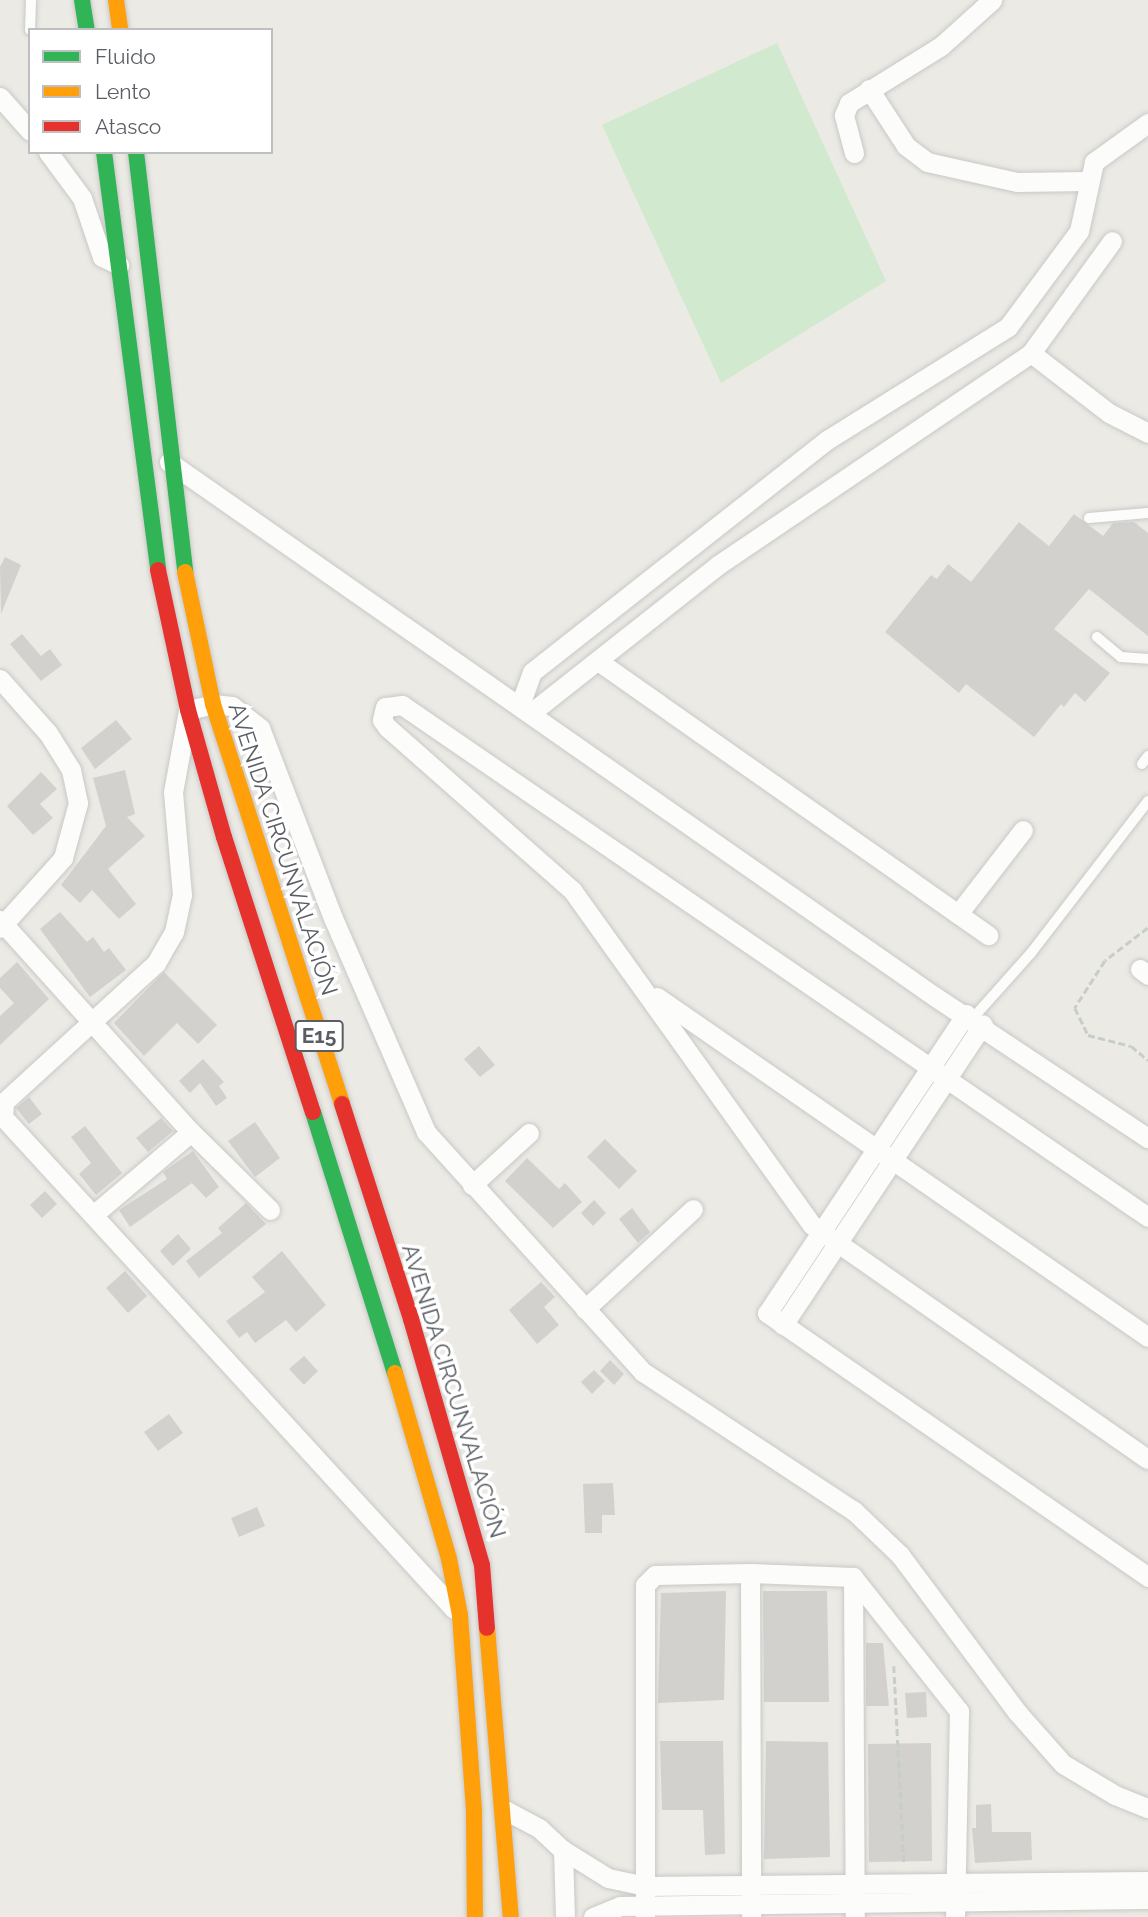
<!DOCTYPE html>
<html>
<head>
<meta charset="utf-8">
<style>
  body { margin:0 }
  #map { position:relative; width:1148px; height:1917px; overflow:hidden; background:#eceae4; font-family:Raleway,sans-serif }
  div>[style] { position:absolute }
  .green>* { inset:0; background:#d1e9ce }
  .building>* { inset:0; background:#d2d1cd }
  .path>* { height:2.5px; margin-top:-1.25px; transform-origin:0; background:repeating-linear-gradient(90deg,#c7cdca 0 7px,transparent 0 10.5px) }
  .roads { filter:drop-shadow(0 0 2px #c8c8c7) drop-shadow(0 0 2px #c8c8c7) }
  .lane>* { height:10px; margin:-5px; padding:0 5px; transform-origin:5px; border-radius:5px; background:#fcfcfb }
  .street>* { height:19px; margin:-9.5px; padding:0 9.5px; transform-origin:9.5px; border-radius:9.5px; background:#fcfcfb }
  .fast>* { height:16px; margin:-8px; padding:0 8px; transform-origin:8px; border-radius:8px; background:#30b455 }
  .slow>* { height:16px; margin:-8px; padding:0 8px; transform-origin:8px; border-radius:8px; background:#ff9f0a }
  .jam>* { height:16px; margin:-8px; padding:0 8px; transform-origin:8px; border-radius:8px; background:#e5322d }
  span { translate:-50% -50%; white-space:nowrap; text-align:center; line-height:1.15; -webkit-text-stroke:7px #fff; paint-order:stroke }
  .shield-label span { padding:2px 5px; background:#fff; border:2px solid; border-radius:5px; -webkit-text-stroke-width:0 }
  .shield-label { font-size:21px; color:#5a5e64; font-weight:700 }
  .street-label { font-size:23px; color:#5a5e64 }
  .legend { position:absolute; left:28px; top:28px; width:245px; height:126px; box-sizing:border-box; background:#fff; border:2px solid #bdbfc1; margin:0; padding:9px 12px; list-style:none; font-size:21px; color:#5a5e64 }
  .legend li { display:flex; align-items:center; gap:14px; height:35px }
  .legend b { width:35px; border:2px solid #bdbfc1 }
</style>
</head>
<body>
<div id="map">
  <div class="green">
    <div style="clip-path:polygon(777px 43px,886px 281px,721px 383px,602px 125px)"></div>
  </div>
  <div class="building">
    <div style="clip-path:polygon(1074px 514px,1103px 536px,1113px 523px,1134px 522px,1148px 533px,1148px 636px,1089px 589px,1054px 629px,1110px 673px,1085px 702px,1075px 693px,1064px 707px,1061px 704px,1034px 737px,966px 684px,959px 693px,885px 632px,931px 575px,937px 579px,948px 564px,971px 582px,1019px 522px,1049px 546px)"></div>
    <div style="clip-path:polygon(5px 557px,21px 565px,1px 614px,0 567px)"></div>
    <div style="clip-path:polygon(22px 634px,41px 656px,50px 649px,62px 665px,41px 681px,10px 644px)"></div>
    <div style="clip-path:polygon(116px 720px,132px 739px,95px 769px,81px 748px)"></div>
    <div style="clip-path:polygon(125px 770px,135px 814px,127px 817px,145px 836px,108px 869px,136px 904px,119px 919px,92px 890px,80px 903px,61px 885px,106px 826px,93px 778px)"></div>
    <div style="clip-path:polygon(41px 772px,57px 789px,40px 804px,53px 818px,33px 835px,7px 806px)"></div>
    <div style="clip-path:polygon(60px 912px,87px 942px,93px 937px,104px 952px,109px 948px,126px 970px,90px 997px,40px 929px)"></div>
    <div style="clip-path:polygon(17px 962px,49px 999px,0 1045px,0 1016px,14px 1003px,0 988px,0 978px)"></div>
    <div style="clip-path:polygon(164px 972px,217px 1025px,198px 1044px,177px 1023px,144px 1056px,114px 1023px)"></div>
    <div style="clip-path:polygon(479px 1046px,495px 1065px,480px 1077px,464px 1059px)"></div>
    <div style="clip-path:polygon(203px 1059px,224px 1082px,219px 1086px,227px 1098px,216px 1106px,200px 1083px,190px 1093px,179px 1081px)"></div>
    <div style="clip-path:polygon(29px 1097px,42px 1114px,29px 1124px,16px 1108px)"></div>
    <div style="clip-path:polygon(161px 1118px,173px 1131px,148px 1152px,136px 1138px)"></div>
    <div style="clip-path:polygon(255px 1122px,280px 1158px,255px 1177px,228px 1141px)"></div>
    <div style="clip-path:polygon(85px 1126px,122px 1173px,96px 1195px,79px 1174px,91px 1163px,71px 1137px)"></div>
    <div style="clip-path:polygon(605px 1139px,637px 1171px,619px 1189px,587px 1157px)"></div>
    <div style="clip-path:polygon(193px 1151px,219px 1187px,206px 1198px,192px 1183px,130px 1227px,119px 1210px,167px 1179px,163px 1172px)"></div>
    <div style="clip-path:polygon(527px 1158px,559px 1189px,565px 1183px,582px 1202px,553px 1228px,505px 1181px)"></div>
    <div style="clip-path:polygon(45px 1191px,57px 1204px,42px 1218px,30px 1205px)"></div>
    <div style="clip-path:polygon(594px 1200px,606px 1213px,593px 1226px,581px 1213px)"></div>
    <div style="clip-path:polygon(246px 1203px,266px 1224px,199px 1278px,186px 1261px,222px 1233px,218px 1228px)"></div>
    <div style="clip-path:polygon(632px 1208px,650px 1232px,638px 1243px,619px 1219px)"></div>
    <div style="clip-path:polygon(178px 1234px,191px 1249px,173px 1266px,160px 1251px)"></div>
    <div style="clip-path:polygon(282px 1251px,326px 1305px,296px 1332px,286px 1320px,255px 1343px,247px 1332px,239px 1338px,226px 1321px,265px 1292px,252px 1277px)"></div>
    <div style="clip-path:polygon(125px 1271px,147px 1296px,128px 1313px,106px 1288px)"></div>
    <div style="clip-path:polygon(541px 1282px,555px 1297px,544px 1307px,559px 1325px,537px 1344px,509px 1310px)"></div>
    <div style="clip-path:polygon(304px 1356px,318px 1371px,304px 1385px,289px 1369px)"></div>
    <div style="clip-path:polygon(610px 1360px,624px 1374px,614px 1385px,600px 1371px)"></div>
    <div style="clip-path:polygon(594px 1370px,605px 1381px,592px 1394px,581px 1382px)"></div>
    <div style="clip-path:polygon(169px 1414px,183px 1433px,158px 1451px,144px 1432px)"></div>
    <div style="clip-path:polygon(613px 1483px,615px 1515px,602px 1515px,602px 1533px,585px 1533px,583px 1484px)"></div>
    <div style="clip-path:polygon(257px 1507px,265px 1526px,239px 1537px,231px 1518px)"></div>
    <div style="clip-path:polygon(726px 1591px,724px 1700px,658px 1703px,661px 1593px)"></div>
    <div style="clip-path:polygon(763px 1591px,827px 1591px,829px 1702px,764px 1702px)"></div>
    <div style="clip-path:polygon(866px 1643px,883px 1643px,889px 1706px,866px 1706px)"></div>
    <div style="clip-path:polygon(926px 1692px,927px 1717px,907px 1718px,905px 1693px)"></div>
    <div style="clip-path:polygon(660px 1741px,723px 1741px,725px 1854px,705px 1855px,703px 1810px,662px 1810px)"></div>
    <div style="clip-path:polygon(766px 1741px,828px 1742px,830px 1857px,764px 1859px)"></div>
    <div style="clip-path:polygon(931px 1743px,932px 1861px,869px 1862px,868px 1744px)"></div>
    <div style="clip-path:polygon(991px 1804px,992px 1832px,1031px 1832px,1032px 1860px,975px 1863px,972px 1828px,976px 1828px,976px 1805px)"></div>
  </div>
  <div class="path">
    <div style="left:1148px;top:928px;width:54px;rotate:142.5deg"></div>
    <div style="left:1105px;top:961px;width:56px;rotate:122.6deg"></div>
    <div style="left:1075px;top:1008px;width:30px;rotate:64deg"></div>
    <div style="left:1088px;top:1035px;width:44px;rotate:14.3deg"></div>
    <div style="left:1131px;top:1046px;width:22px;rotate:39deg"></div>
    <div style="left:894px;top:1666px;width:199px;rotate:87.1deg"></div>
  </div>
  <div class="roads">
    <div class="lane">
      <div style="left:30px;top:30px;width:30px;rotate:-88deg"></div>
      <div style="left:1089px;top:518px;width:59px;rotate:-4.8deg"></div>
      <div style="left:1097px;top:637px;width:31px;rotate:40deg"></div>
      <div style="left:1121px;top:657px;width:27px;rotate:4deg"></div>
      <div style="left:1142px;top:764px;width:10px;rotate:-53deg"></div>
      <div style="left:973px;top:1018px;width:87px;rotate:-48.3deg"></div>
      <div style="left:1031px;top:953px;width:192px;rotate:-52.4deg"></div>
    </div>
    <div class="street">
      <div style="left:869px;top:89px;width:68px;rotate:57deg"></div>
      <div style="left:906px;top:146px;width:26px;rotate:37deg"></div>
      <div style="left:927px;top:162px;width:92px;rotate:12.5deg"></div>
      <div style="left:1017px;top:182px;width:70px;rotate:-0.8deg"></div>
      <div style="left:0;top:97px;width:45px;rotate:48.6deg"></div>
      <div style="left:48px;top:152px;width:57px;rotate:53.5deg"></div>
      <div style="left:82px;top:198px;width:62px;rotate:71.3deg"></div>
      <div style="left:102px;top:257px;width:19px;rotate:25deg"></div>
      <div style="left:854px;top:153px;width:39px;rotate:-105deg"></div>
      <div style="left:844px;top:115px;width:13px;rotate:-67deg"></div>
      <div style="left:849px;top:103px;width:108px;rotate:-31.8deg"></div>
      <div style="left:941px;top:46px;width:69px;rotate:-42deg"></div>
      <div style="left:1031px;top:353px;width:98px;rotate:37.6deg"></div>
      <div style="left:1109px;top:413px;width:44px;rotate:27.1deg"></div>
      <div style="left:169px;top:462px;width:933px;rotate:34.92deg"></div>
      <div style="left:934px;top:996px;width:257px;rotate:33.6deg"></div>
      <div style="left:598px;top:661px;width:477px;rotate:35.1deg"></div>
      <div style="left:0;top:679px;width:72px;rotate:48.4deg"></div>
      <div style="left:48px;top:733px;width:44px;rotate:58.1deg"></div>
      <div style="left:71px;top:770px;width:34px;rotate:78deg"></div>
      <div style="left:78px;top:803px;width:57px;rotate:105.3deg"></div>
      <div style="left:63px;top:858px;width:94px;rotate:132deg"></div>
      <div style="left:520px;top:705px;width:35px;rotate:-70deg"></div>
      <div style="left:532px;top:672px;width:375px;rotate:-38.2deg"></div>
      <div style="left:827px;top:440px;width:213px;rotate:-32deg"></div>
      <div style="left:1008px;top:327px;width:119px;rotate:-53.5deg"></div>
      <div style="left:1079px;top:231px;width:71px;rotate:-77.7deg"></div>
      <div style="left:1094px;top:162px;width:67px;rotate:-35.8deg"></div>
      <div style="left:532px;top:712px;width:237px;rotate:-38.3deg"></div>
      <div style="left:718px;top:565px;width:378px;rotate:-34.1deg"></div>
      <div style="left:1031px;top:353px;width:138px;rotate:-54.1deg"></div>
      <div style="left:958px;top:914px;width:106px;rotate:-52.3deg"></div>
      <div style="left:0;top:920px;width:285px;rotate:48deg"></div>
      <div style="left:191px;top:1132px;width:128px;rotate:139.7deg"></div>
      <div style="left:1140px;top:969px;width:10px;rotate:37deg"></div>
      <div style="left:657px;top:997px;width:597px;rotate:34.7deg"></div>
      <div style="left:966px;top:1014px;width:359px;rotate:123.6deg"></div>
      <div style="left:767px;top:1313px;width:464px;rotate:34.7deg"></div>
      <div style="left:191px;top:1132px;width:111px;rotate:44.6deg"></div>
      <div style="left:472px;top:1185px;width:77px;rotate:-42.4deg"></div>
      <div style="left:1148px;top:1217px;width:905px;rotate:-145.54deg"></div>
      <div style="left:402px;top:705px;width:17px;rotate:173deg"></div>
      <div style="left:385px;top:707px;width:13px;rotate:103deg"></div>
      <div style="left:382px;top:720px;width:9px;rotate:54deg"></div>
      <div style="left:387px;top:727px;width:247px;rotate:41.4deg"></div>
      <div style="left:572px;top:890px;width:412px;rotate:54.4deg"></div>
      <div style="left:812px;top:1225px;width:409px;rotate:34.9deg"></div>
      <div style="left:585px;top:1309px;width:147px;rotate:-42.8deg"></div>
      <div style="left:783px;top:1325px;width:361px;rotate:-56.4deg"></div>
      <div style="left:750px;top:1573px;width:344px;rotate:89.8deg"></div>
      <div style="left:853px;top:1577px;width:340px;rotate:89.7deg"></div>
      <div style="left:454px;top:1609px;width:667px;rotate:-132.51deg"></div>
      <div style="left:3px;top:1117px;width:15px;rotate:-86deg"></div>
      <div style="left:4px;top:1102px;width:206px;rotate:-42.4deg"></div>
      <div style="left:156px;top:963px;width:36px;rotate:-60deg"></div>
      <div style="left:174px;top:932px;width:38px;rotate:-78deg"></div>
      <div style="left:182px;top:895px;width:103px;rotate:-95deg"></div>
      <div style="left:173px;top:792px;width:83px;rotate:-79.6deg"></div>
      <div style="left:188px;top:710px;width:26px;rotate:-13deg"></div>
      <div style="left:213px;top:704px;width:19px;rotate:6deg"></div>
      <div style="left:232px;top:706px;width:36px;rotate:38deg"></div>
      <div style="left:260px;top:728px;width:204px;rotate:69deg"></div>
      <div style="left:333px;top:918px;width:233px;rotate:66.5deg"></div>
      <div style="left:426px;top:1132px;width:324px;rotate:47.9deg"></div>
      <div style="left:643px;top:1372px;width:253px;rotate:33.4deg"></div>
      <div style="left:854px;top:1511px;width:64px;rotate:43.7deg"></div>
      <div style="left:900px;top:1555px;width:196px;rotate:53.3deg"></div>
      <div style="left:1017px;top:1712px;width:69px;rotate:48.5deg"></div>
      <div style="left:1063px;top:1764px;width:61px;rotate:30.8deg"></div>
      <div style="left:1115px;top:1795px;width:35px;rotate:22deg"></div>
      <div style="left:505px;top:1810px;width:38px;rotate:28deg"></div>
      <div style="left:539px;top:1828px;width:33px;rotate:43deg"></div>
      <div style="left:563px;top:1850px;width:53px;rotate:31.9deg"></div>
      <div style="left:608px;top:1878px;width:38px;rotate:12deg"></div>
      <div style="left:645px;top:1886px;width:503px;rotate:-0.57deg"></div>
      <div style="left:563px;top:1850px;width:67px;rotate:88.3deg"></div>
      <div style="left:593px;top:1917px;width:29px;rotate:-22deg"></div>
      <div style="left:620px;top:1906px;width:528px;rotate:-0.76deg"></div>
      <div style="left:645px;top:1917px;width:332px;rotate:-90deg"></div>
      <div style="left:645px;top:1585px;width:14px;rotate:-45deg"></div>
      <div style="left:655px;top:1575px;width:95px;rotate:-1.2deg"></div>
      <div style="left:750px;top:1573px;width:103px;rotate:2.2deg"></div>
      <div style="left:853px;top:1577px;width:171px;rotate:51.7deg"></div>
      <div style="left:959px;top:1711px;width:206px;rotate:91.1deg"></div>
    </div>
    <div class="fast">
      <div style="left:82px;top:0;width:30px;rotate:81deg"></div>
      <div style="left:104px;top:152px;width:421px;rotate:82.6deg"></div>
      <div style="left:136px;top:152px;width:423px;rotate:83.3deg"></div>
      <div style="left:313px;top:1112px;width:274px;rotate:72.6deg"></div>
    </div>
    <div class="slow">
      <div style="left:116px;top:0;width:30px;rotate:82deg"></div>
      <div style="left:185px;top:572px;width:135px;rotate:78deg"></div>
      <div style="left:213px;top:704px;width:420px;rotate:72.1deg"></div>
      <div style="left:395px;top:1373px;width:194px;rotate:73.8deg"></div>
      <div style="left:449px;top:1559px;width:57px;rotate:78.9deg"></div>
      <div style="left:460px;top:1615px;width:196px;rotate:85.9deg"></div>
      <div style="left:474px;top:1811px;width:106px;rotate:89.5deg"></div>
      <div style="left:487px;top:1628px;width:290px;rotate:85.3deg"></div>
    </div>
    <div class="jam">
      <div style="left:158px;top:570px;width:143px;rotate:77.9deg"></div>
      <div style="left:188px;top:710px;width:132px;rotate:74.2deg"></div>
      <div style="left:224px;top:837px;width:289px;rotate:72.1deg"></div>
      <div style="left:342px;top:1104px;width:226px;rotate:72.2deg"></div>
      <div style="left:411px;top:1319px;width:256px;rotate:73.9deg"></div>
      <div style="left:482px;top:1565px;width:63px;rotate:85.5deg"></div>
    </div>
  </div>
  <div class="shield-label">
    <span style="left:319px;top:1036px">E15</span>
  </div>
  <div class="street-label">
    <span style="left:283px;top:849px;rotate:72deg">AVENIDA CIRCUNVALACIÓN</span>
    <span style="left:454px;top:1391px;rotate:73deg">AVENIDA CIRCUNVALACIÓN</span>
  </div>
  <ul class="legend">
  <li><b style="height:9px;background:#30b455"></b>Fluido</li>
  <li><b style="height:9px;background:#ff9f0a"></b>Lento</li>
  <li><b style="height:9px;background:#e5322d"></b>Atasco</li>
  </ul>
</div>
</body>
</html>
